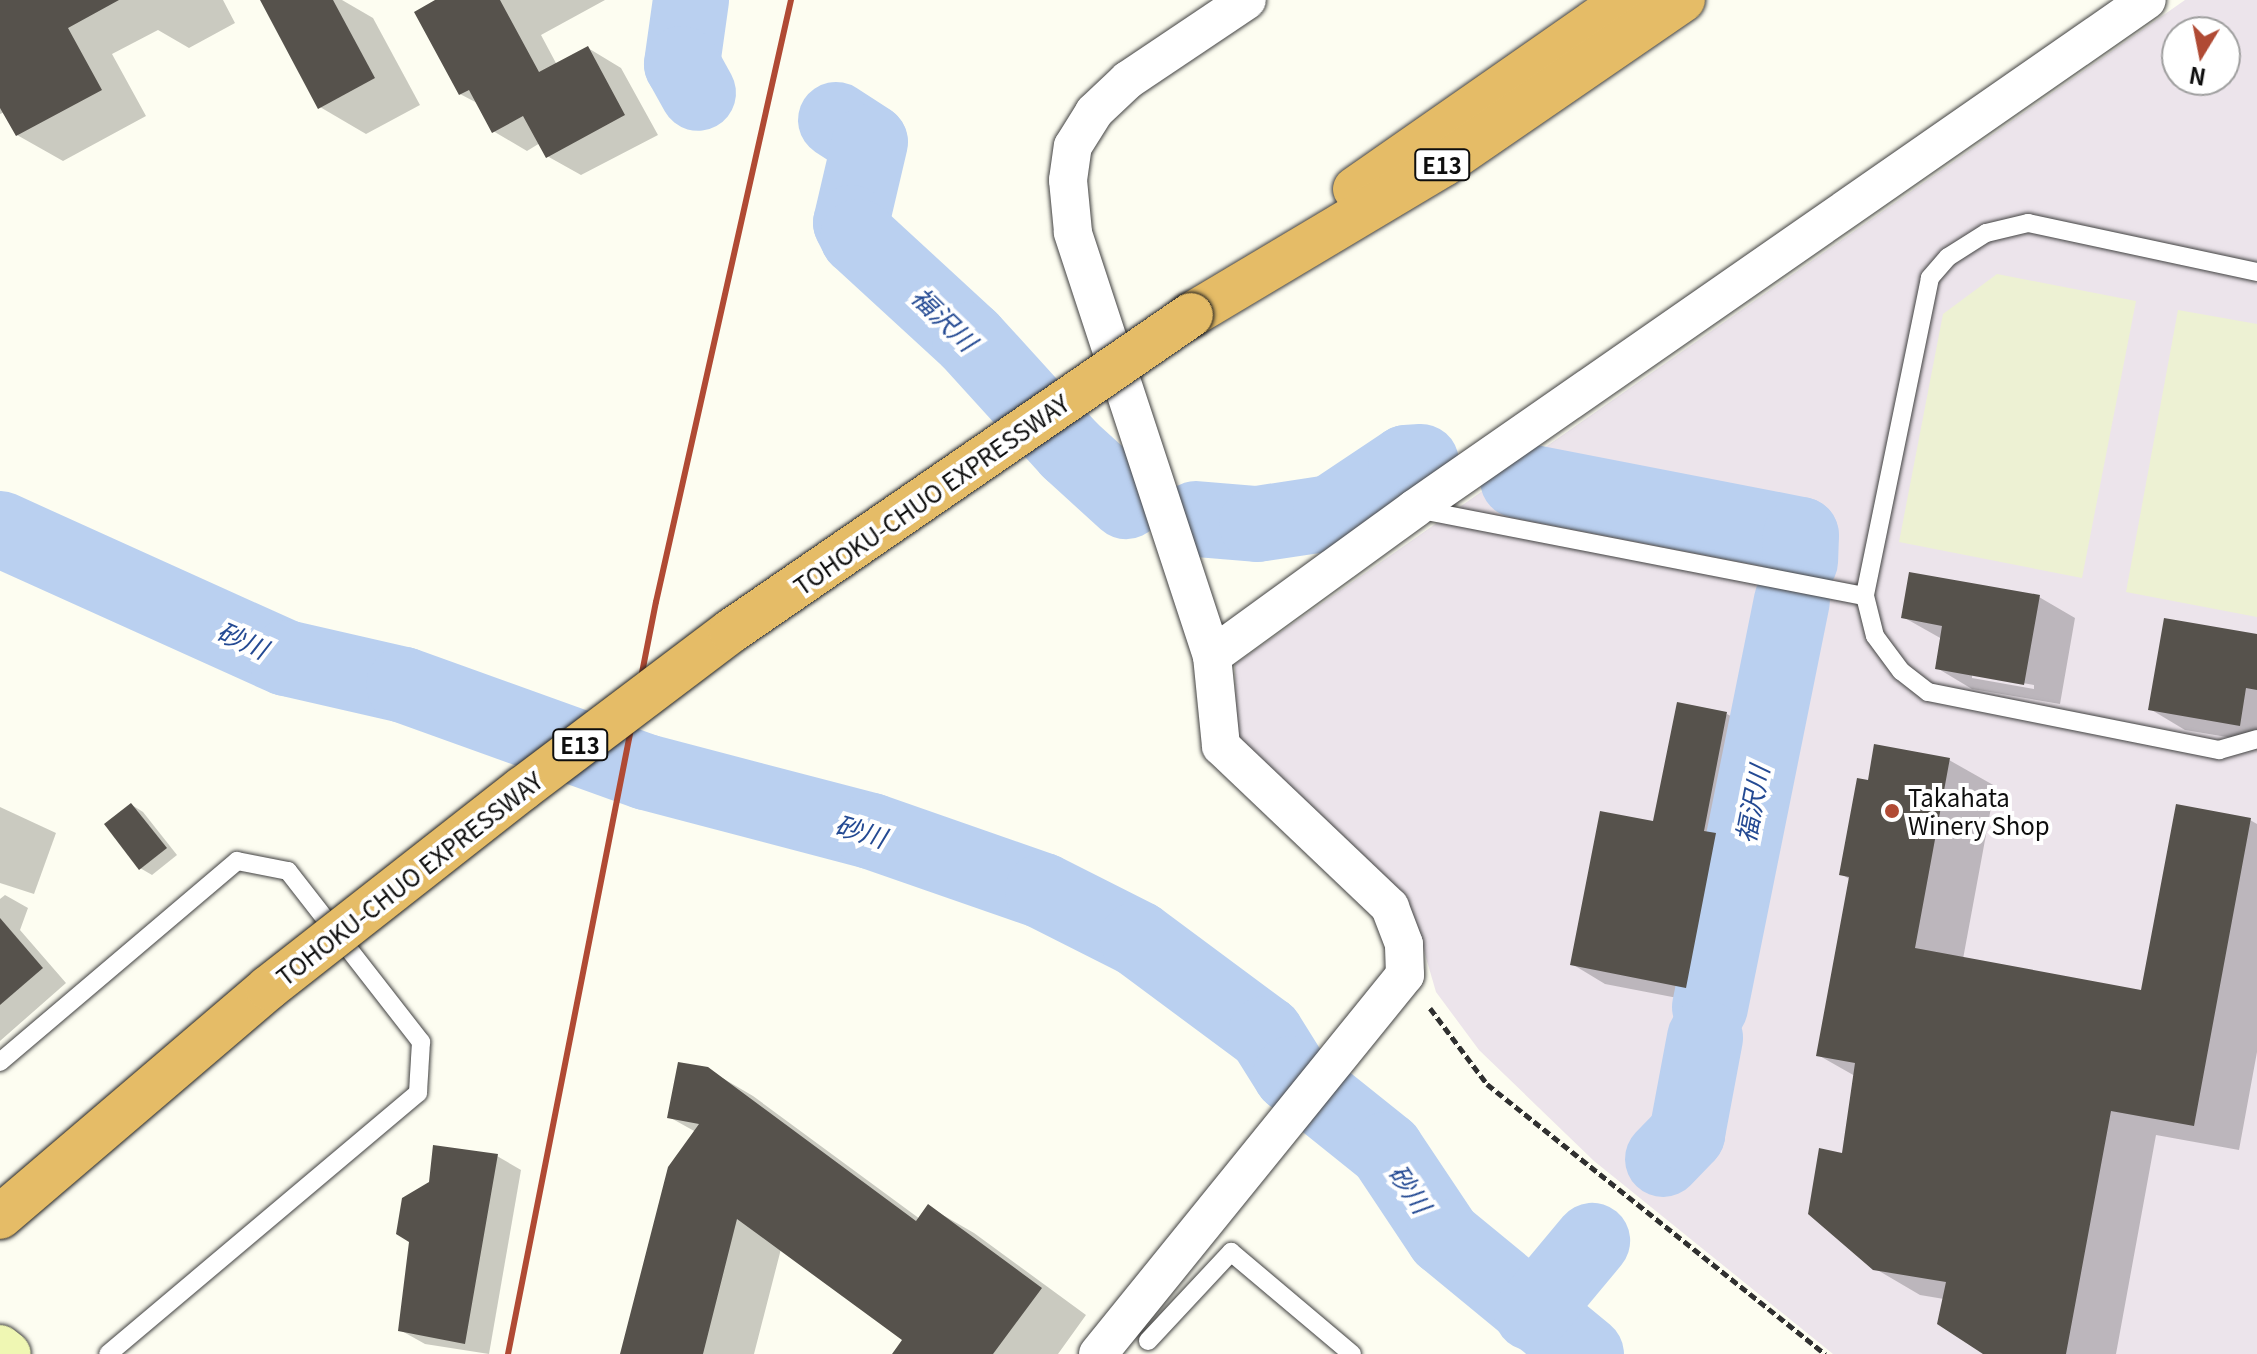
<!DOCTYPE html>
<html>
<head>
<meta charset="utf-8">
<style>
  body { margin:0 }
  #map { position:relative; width:2257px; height:1354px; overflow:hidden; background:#fdfdf1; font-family:Georgia,"Noto Sans JP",serif }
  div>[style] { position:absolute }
  .industrial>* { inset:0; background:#ece4eb }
  .farmland>* { inset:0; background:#edf1d3 }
  .shadow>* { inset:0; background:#0003 }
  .river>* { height:76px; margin:-38px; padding:0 38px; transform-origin:38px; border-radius:38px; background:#bad0f0 }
  .building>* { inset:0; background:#56524c }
  .path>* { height:5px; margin-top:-2.5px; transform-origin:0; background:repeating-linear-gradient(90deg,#303030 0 8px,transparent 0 12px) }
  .roads { filter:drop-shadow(0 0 2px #414141) drop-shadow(0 0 2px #414141) }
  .lane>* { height:18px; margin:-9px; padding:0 9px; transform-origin:9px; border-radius:9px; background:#fff }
  .street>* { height:38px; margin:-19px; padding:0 19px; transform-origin:19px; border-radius:19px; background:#fff }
  .secondary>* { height:44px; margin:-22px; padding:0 22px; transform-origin:22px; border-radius:22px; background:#eff7b3 }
  .highway>* { height:44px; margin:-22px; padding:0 22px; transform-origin:22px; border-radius:22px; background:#e5bc67 }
  .rail>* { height:6px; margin:-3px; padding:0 3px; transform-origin:3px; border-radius:3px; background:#b04a34 }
  .bridges { filter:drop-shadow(0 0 2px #1f1f1f) drop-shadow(0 0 2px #1f1f1f) }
  .highway-bridge>* { height:44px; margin:-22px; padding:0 22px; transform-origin:22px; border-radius:22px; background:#e5bc67 }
  .dots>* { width:22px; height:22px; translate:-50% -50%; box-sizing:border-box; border:4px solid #fff; border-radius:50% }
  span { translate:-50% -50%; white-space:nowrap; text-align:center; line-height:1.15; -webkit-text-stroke:8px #fff; paint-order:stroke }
  .shield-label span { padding:2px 6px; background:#fff; border:2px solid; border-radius:6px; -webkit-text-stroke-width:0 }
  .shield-label { font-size:22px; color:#0e0e0e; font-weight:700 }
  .street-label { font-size:24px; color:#0e0e0e }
  .poi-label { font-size:24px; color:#0e0e0e }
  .left { translate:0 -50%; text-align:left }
  .water-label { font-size:26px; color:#244a93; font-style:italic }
  .north { position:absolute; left:2161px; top:16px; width:80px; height:80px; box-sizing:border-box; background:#fff; border:2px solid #9f9f9f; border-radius:50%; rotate:190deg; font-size:22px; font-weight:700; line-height:32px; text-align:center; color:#0e0e0e }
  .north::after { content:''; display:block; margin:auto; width:28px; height:36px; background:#b04a34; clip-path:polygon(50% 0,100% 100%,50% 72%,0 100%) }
</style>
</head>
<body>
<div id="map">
  <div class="industrial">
    <div style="clip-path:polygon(evenodd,2185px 0,2257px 0,2257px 1354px,1833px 1354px,1594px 1161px,1479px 1050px,1436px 992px,1420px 937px,1236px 738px,1235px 664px,2185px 0,2177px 32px,2225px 32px,2225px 80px,2177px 80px,2177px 32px)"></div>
  </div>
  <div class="farmland">
    <div style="clip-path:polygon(1997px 274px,2136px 301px,2082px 578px,1899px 542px,1943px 314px)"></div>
    <div style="clip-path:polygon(2178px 310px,2257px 324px,2257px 617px,2126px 592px)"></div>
  </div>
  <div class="shadow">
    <div style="clip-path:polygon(0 0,223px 0,235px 23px,189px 48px,158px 30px,112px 54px,146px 116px,63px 161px,17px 135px,5px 112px,0 114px)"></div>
    <div style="clip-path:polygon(312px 0,342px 0,373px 18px,420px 105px,366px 134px,320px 107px)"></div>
    <div style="clip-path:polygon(439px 0,605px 0,541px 35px,557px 65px,588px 48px,621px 68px,658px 135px,581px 175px,547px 156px,540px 143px,527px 151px,493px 131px,479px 104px,460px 94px)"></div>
    <div style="clip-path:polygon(evenodd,2039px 597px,2075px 618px,2060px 704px,1972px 689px,1937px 668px,1942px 639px,1903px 617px,2039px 597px,1972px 674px,2034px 685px,2034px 689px,1972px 678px,1972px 674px)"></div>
    <div style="clip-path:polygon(2257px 636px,2257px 742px,2185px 730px,2150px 709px)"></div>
    <div style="clip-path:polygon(1727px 714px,1760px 733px,1737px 848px,1749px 854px,1719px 1006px,1605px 984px,1572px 964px)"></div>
    <div style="clip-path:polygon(1949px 760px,1995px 786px,1963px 959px,2143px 992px,2250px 820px,2257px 824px,2257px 1052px,2239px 1150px,2156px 1135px,2116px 1354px,1986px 1354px,1944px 1299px,1920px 1295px,1874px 1268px,1843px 1156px,1855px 1076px,1818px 1055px,1851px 880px,1841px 874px,1869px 782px)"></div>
    <div style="clip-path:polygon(132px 805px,143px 812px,177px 855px,152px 875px,140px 868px)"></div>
    <div style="clip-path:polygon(0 807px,56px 833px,34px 894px,0 883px)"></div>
    <div style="clip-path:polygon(5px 895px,28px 908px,20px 930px,66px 983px,0 1041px,0 899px)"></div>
    <div style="clip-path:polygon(707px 1069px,753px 1096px,920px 1219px,929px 1207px,974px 1233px,1086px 1315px,1058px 1354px,894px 1354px,905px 1340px,781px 1249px,754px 1354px,622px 1354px,696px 1132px,669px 1117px)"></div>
    <div style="clip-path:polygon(497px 1156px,521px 1170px,489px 1354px,425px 1344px,400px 1330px)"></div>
  </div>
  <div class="river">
    <div style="left:691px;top:0;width:65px;rotate:98deg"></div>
    <div style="left:682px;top:64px;width:33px;rotate:61deg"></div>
    <div style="left:836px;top:120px;width:40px;rotate:32.9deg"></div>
    <div style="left:870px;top:142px;width:83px;rotate:103.2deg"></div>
    <div style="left:851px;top:223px;width:16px;rotate:63deg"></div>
    <div style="left:858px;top:237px;width:152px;rotate:42.6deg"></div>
    <div style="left:970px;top:340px;width:149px;rotate:47.7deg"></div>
    <div style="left:1070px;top:450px;width:76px;rotate:42.3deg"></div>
    <div style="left:1518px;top:480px;width:288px;rotate:11deg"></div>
    <div style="left:1801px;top:535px;width:26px;rotate:92deg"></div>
    <div style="left:1196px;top:519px;width:61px;rotate:4.7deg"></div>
    <div style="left:1257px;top:524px;width:75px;rotate:-8.5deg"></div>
    <div style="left:1331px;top:513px;width:90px;rotate:-33.7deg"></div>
    <div style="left:1406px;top:463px;width:15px;rotate:-4deg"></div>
    <div style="left:0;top:529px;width:314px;rotate:24.3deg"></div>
    <div style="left:286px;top:658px;width:121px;rotate:12.9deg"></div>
    <div style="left:404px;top:685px;width:257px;rotate:19.8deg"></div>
    <div style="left:646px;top:772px;width:233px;rotate:14.7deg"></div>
    <div style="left:871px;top:831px;width:182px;rotate:19.2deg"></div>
    <div style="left:1043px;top:891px;width:106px;rotate:26.8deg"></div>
    <div style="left:1138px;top:939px;width:159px;rotate:36.6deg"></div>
    <div style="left:1266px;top:1034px;width:47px;rotate:58deg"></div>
    <div style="left:1291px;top:1074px;width:122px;rotate:38.7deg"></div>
    <div style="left:1386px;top:1150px;width:105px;rotate:56.3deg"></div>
    <div style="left:1444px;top:1237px;width:184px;rotate:39.5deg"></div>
    <div style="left:1710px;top:1007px;width:414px;rotate:-78.6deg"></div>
    <div style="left:1663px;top:1159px;width:35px;rotate:-46deg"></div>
    <div style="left:1687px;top:1134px;width:98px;rotate:-79.4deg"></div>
    <div style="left:1532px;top:1313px;width:94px;rotate:-50.2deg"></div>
  </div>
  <div class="building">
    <div style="clip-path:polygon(0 0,119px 0,68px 28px,102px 90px,16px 136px,0 108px)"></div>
    <div style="clip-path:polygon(260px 0,333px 0,375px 78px,318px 109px)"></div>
    <div style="clip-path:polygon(435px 0,500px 0,539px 72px,588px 46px,625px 115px,546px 158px,523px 116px,492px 133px,469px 90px,459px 95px,414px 12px)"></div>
    <div style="clip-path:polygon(1909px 572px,2040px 595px,2024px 685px,1935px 669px,1942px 626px,1901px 618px)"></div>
    <div style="clip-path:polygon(2164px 618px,2257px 634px,2257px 690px,2246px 688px,2240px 726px,2148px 710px)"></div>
    <div style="clip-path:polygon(1677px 702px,1727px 712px,1704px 831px,1716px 833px,1686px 988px,1570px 965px,1600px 811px,1653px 821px)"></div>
    <div style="clip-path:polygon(1874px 744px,1950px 758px,1915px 948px,2141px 990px,2176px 804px,2251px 818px,2194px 1126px,2111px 1111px,2066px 1354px,1983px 1354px,1937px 1324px,1946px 1282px,1873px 1270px,1808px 1214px,1819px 1148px,1842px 1153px,1855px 1063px,1816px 1056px,1849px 877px,1839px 875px,1857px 778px,1868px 780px)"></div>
    <div style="clip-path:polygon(131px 803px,167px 848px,139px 870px,104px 824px)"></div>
    <div style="clip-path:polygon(0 918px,43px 968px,0 1005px)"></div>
    <div style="clip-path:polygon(678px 1062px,708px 1067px,916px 1221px,928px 1204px,1042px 1288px,993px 1354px,892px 1354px,902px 1340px,737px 1219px,703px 1354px,620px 1354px,668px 1167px,699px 1124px,667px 1118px)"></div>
    <div style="clip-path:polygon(433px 1145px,498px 1154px,465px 1344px,398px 1331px,409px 1242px,396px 1234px,402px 1198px,429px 1182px)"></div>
  </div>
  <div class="path">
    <div style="left:1430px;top:1008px;width:95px;rotate:53.1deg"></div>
    <div style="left:1487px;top:1084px;width:433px;rotate:38.6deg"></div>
  </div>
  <div class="roads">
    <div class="lane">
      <div style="left:2257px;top:272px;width:234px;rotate:-167.9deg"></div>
      <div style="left:2028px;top:223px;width:43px;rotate:166.6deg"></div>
      <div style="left:1986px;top:233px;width:45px;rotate:147.7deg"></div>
      <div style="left:1948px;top:257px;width:28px;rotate:131deg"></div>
      <div style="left:1930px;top:278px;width:325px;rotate:101.6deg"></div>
      <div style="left:1865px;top:596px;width:41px;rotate:76deg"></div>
      <div style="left:1875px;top:636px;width:44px;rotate:53.4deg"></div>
      <div style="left:1901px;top:671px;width:34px;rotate:38deg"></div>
      <div style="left:1928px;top:692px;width:297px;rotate:11.3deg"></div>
      <div style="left:2219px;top:750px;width:40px;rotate:-16deg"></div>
      <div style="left:1416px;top:509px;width:457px;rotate:11deg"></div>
      <div style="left:0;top:1062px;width:311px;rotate:-40.3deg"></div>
      <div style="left:237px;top:861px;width:52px;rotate:11.1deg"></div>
      <div style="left:288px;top:871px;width:217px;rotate:52.1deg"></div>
      <div style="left:421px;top:1042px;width:51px;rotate:93.4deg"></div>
      <div style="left:418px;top:1093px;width:405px;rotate:139.9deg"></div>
      <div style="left:1148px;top:1341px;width:122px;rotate:-47deg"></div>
      <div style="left:1231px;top:1252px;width:158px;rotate:40.1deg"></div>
    </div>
    <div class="street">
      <div style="left:1212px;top:656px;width:250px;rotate:-36deg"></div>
      <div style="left:1414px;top:509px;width:892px;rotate:-34.78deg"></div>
      <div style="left:1098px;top:1354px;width:488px;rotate:-51deg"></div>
      <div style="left:1405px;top:975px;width:31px;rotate:-92deg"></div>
      <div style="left:1404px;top:944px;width:40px;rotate:-111deg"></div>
      <div style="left:1390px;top:907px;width:233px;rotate:-136.4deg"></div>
      <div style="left:1221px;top:746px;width:90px;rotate:-95.7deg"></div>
      <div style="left:1212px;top:656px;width:446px;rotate:-108.2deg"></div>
      <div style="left:1073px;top:232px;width:52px;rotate:-95.5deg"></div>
      <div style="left:1068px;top:180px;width:34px;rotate:-82deg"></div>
      <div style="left:1073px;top:146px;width:40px;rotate:-58deg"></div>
      <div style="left:1094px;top:112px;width:47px;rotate:-43.3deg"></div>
      <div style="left:1128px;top:80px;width:143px;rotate:-33.9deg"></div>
    </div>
    <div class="secondary">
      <div style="left:0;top:1347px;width:11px;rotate:38deg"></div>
    </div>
    <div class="highway">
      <div style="left:1355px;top:189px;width:330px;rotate:-34.9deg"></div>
      <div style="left:1191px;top:315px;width:295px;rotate:-30.8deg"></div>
      <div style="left:1444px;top:164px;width:290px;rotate:-34.5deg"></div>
    </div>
  </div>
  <div class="rail">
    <div style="left:508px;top:1354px;width:766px;rotate:-78.87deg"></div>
    <div style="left:656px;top:602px;width:617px;rotate:-77.36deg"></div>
  </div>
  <div class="bridges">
    <div class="highway-bridge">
      <div style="left:0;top:1217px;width:353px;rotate:-40.5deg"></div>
      <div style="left:268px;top:988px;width:323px;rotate:-38.1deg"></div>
      <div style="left:522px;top:789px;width:262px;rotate:-37.1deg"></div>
      <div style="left:731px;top:631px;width:558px;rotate:-34.49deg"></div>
    </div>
  </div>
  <div class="dots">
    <div style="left:1892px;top:811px;background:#b04a34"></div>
  </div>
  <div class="shield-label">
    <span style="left:1442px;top:165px">E13</span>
    <span style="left:580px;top:745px">E13</span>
  </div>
  <div class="street-label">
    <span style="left:931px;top:494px;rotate:-35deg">TOHOKU-CHUO EXPRESSWAY</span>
    <span style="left:409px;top:878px;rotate:-38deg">TOHOKU-CHUO EXPRESSWAY</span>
  </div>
  <div class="poi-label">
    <span class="left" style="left:1908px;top:811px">Takahata<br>Winery Shop</span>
  </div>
  <div class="water-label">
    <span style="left:945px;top:318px;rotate:44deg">福沢川</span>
    <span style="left:243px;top:639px;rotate:24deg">砂川</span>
    <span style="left:1751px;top:804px;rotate:-79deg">福沢川</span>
    <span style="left:861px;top:830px;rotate:17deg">砂川</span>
    <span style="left:1411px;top:1188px;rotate:56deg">砂川</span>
  </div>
  <div class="north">N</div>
</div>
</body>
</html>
